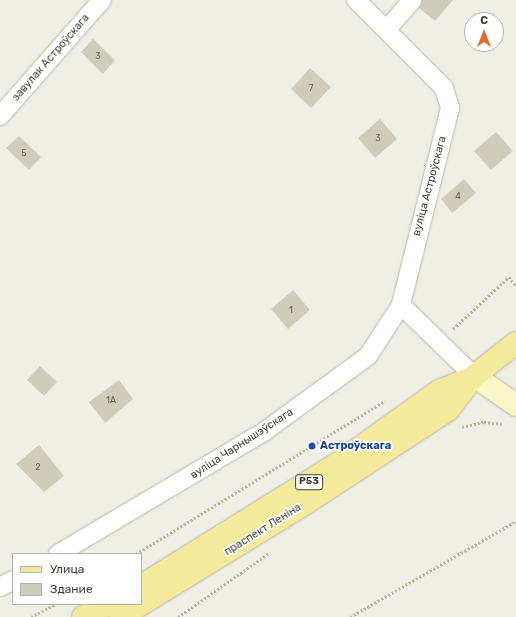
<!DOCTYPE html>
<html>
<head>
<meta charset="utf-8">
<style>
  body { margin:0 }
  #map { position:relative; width:516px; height:617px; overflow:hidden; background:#f0efe5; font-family:Rubik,sans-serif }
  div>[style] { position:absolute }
  .building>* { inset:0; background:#d0ccbb }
  .path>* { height:2.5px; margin-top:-1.25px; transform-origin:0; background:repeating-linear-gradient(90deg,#bbb59b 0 2px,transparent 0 4px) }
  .roads { filter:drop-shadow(0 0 1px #bab8a8) drop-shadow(0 0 1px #bab8a8) }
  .street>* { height:18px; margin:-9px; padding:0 9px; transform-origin:9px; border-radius:9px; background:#fff }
  .secondary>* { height:22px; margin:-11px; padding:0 11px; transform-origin:11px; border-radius:11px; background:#f8f6c6 }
  .primary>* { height:22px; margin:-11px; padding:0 11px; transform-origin:11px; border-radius:11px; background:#f3eb9b }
  .dots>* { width:11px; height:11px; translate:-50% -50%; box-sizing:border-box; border:2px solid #fff; border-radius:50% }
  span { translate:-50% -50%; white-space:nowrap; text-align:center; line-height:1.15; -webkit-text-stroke:3.5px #fff; paint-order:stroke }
  .number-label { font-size:9px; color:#666256 }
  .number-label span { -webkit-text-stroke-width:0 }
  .shield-label span { padding:1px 3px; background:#fff; border:1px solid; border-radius:3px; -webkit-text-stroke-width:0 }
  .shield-label { font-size:10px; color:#423f35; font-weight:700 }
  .street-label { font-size:11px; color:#423f35 }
  .transit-label { font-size:11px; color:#164399; font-weight:700 }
  .left { translate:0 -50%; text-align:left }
  .legend { position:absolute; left:12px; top:553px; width:130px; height:52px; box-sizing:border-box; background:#fff; border:1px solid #b3b2ae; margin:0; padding:5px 7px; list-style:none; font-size:12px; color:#423f35 }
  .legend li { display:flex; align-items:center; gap:8px; height:20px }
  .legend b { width:20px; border:1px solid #b3b2ae }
  .north { position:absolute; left:464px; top:12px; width:40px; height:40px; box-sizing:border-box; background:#fff; border:1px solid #b3b2ae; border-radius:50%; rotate:0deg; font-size:11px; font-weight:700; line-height:16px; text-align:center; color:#423f35 }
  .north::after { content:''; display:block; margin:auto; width:14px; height:18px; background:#e26929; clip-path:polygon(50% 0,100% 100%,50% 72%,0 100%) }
</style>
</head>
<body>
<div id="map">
  <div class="building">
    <div style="clip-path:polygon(422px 0,453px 0,435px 21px,419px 8px)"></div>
    <div style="clip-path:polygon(93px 39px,115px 60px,103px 74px,81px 52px)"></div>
    <div style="clip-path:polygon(310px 68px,331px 87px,311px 108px,291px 89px)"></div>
    <div style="clip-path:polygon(380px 119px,397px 139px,375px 158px,358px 138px)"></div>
    <div style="clip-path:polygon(496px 132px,513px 151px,491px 170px,474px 151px)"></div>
    <div style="clip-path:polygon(19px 136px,41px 157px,29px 170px,6px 148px)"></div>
    <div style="clip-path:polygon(464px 179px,476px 193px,452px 213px,441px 199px)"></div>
    <div style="clip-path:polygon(293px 290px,310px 310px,288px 329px,271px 309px)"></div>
    <div style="clip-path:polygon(40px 366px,57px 382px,44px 396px,27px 380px)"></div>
    <div style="clip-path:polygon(119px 380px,133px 399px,105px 423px,89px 402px)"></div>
    <div style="clip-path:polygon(39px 445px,64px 476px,44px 492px,16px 464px)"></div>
  </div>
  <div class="path">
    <div style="left:453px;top:329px;width:76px;rotate:-42.9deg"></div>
    <div style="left:509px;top:277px;width:11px;rotate:52deg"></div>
    <div style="left:462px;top:427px;width:23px;rotate:-13deg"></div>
    <div style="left:484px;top:422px;width:20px;rotate:6deg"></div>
    <div style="left:136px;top:554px;width:292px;rotate:-31.6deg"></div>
    <div style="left:31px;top:617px;width:27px;rotate:-28deg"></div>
    <div style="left:178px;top:617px;width:111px;rotate:-35.1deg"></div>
    <div style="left:350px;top:617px;width:192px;rotate:-30deg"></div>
  </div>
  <div class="roads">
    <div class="street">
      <div style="left:356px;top:0;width:124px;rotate:45deg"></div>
      <div style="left:444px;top:88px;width:21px;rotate:73deg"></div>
      <div style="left:450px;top:108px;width:203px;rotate:104deg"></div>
      <div style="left:401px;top:305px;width:102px;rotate:44.2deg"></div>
      <div style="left:388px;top:28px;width:37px;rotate:-49deg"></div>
      <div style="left:0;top:116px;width:154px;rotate:-48.7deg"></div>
      <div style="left:58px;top:554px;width:241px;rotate:-30.7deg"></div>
      <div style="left:265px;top:431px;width:127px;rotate:-36.1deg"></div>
      <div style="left:368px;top:356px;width:61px;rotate:-57.1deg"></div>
      <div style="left:0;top:587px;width:15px;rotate:-28deg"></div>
    </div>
    <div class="secondary">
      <div style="left:474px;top:376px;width:51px;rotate:34.6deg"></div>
    </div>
    <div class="primary">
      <div style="left:141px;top:586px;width:234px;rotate:-31.9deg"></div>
      <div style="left:340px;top:462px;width:122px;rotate:-35.6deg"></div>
      <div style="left:439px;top:391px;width:37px;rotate:-22deg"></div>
      <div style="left:83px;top:617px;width:29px;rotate:-27deg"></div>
      <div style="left:120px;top:617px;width:218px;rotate:-31.5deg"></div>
      <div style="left:306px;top:503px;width:170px;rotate:-33.2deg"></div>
      <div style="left:448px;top:410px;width:43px;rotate:-52.6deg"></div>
      <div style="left:474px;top:376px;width:53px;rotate:-38.2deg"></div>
    </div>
  </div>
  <div class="dots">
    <div style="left:312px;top:446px;background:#1a4fb4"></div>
  </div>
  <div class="number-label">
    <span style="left:98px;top:56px">3</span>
    <span style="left:311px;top:88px">7</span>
    <span style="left:378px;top:138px">3</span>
    <span style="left:24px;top:153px">5</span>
    <span style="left:458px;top:196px">4</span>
    <span style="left:291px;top:310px">1</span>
    <span style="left:111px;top:400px">1А</span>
    <span style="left:38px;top:467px">2</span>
  </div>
  <div class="shield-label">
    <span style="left:309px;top:482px">Р53</span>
  </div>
  <div class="street-label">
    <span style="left:51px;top:58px;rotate:-49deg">завулак Астроўскага</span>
    <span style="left:430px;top:186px;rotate:-75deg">вуліца Астроўскага</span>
    <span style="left:242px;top:444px;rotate:-33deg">вуліца Чарнышэўскага</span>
    <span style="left:263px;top:530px;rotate:-32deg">праспект Леніна</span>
  </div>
  <div class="transit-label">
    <span class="left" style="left:320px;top:446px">Астроўскага</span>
  </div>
  <ul class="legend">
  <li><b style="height:5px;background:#f3eb9b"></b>Улица</li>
  <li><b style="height:11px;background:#d0ccbb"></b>Здание</li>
  </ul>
  <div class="north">С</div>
</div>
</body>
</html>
